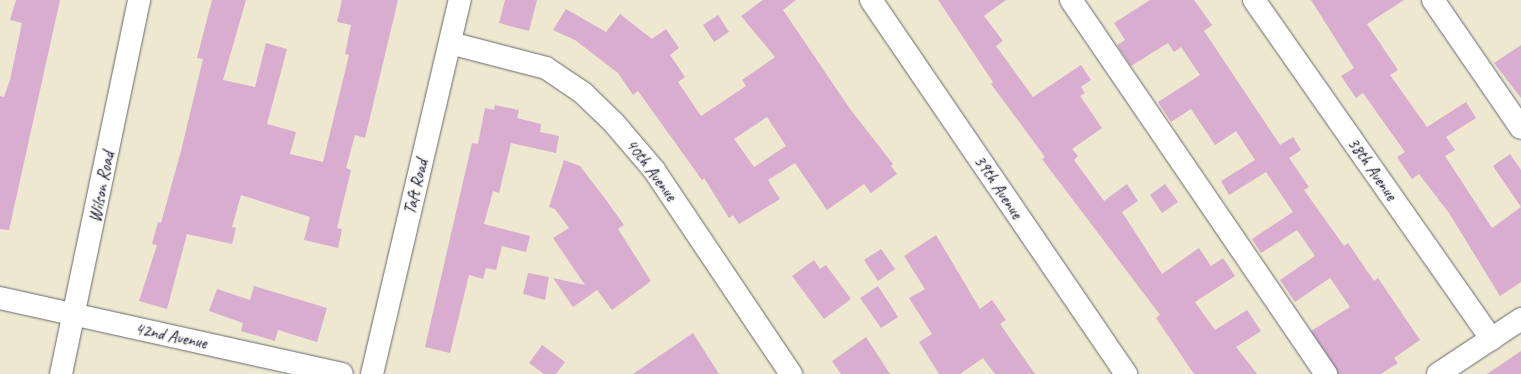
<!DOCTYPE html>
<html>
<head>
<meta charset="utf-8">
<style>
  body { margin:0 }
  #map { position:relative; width:1521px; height:374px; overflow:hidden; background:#ede8cf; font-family:Caveat,sans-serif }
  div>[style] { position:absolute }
  .building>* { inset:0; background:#d8adcf }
  .roads { filter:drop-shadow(0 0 1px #69676f) drop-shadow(0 0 1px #69676f) }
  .minor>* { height:22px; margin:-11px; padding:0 11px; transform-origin:11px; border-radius:11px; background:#fff }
  .major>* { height:22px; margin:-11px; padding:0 11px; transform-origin:11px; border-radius:11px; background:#fff }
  span { translate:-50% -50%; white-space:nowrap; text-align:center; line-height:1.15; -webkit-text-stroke:3px #f6f6f2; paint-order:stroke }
  .street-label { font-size:17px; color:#22223b }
</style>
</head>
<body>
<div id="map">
  <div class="building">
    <div style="clip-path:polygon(16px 0,60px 0,9px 230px,0 229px,0 96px,4px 97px,10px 80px,22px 23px,10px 20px)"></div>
    <div style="clip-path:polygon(212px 0,246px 0,223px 80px,255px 87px,266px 43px,287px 49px,267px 124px,296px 132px,290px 154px,323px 162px,349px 55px,345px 54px,351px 25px,337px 22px,342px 0,398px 0,365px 138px,355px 135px,346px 168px,351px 170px,337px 228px,342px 229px,338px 248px,304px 240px,310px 217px,241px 195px,232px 227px,236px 228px,232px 244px,187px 234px,167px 309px,139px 301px,157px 245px,152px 244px,158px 222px,161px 223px,181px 151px,203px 59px,197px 58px)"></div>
    <div style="clip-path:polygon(505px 0,537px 0,529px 31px,499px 23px)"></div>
    <div style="clip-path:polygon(evenodd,763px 0,796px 0,783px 10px,850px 109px,893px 164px,891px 166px,897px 174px,871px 193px,864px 184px,827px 210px,795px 163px,768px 180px,780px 199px,739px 224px,733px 215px,729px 218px,704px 178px,702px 180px,638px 91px,633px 95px,618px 73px,575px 40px,553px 30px,566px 9px,606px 32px,620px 14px,652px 39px,666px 29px,679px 48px,670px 55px,685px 77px,678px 82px,701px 116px,746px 86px,742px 80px,775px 57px,741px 16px,763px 0,767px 117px,786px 146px,754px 167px,734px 139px,767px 117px)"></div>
    <div style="clip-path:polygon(938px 0,1006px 0,984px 16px,1003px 41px,996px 46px,1033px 97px,1081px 65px,1091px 80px,1081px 87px,1085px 93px,1080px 96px,1102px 128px,1072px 149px,1078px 156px,1074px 160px,1104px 201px,1127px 184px,1138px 201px,1122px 212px,1162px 274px,1199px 248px,1211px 266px,1223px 258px,1235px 276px,1195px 302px,1215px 330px,1247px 310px,1261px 331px,1236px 347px,1257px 374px,1194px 374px,1156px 318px,1160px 315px,1042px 159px,1045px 157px,991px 84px,993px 82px)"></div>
    <div style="clip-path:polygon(1150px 0,1194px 0,1212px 25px,1204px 31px,1280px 145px,1293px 137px,1301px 150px,1289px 158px,1309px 187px,1304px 190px,1344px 246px,1348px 243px,1374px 281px,1378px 278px,1420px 340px,1394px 358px,1398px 363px,1381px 374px,1338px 374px,1311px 331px,1350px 307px,1330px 278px,1295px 302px,1280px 280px,1315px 256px,1297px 230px,1261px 253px,1252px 239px,1293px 212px,1266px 172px,1229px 195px,1221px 181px,1255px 160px,1236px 131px,1215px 145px,1191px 109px,1171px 122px,1158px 102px,1200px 75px,1181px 47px,1174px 52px,1168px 43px,1131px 66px,1117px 45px,1125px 40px,1114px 23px)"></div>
    <div style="clip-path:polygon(1311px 0,1404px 0,1367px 24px,1398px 70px,1390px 75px,1427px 127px,1466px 102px,1476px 118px,1446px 137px,1455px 150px,1445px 156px,1492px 228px,1521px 207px,1493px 166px,1510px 154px,1521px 170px,1521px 282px,1500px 296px,1449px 213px,1419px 174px,1412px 179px,1397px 157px,1405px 152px,1363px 93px,1356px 98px,1341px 76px,1354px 68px)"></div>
    <div style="clip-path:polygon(718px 15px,729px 32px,714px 42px,703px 25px)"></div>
    <div style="clip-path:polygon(1521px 45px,1521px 98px,1494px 63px)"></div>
    <div style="clip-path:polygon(495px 105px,519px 110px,517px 118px,541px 124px,540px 132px,559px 136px,556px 153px,511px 143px,499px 193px,493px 191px,484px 224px,530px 236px,526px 252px,502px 246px,496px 270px,486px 268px,483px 279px,469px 275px,450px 353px,425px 347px,472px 143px,478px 144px,485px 108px,494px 110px)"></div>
    <div style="clip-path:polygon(564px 160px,580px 166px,606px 200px,624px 225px,618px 229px,651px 281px,612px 310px,597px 290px,573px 307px,553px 278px,585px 285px,553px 238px,569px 228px,555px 209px,549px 207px)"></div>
    <div style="clip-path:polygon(1165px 184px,1178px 202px,1162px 213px,1150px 195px)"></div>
    <div style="clip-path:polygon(936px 235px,980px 309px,992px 300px,1006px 320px,1000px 324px,1035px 374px,995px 374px,983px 358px,960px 374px,939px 374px,919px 342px,932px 334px,909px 298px,925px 289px,904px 256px)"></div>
    <div style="clip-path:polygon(881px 249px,895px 269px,878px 281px,864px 260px)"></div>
    <div style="clip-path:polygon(814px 260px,820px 269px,826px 265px,851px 299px,824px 319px,792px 276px)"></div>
    <div style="clip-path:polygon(528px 273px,549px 277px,545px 300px,523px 294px)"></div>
    <div style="clip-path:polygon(254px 286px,327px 308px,317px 342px,278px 330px,275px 341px,241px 331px,243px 323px,209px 311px,217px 289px,250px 300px)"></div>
    <div style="clip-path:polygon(878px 286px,898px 317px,881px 328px,860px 298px)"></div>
    <div style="clip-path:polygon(693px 333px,719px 374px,633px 374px)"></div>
    <div style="clip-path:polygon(866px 337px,890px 374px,841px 374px,832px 361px)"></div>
    <div style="clip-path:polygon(542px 345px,565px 362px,556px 374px,544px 374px,529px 363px)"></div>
    <div style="clip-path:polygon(1521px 351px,1521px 374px,1487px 374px)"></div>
  </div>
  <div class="roads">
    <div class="minor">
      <div style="left:1071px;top:0;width:453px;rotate:55.7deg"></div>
      <div style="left:1254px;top:0;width:414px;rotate:55deg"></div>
      <div style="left:1433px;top:0;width:155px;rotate:55.5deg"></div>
      <div style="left:450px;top:43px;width:99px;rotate:14.6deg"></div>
      <div style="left:546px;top:68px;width:45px;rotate:34deg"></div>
      <div style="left:583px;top:93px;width:43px;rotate:44.1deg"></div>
      <div style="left:614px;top:123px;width:62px;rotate:49.6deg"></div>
      <div style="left:654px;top:170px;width:246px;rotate:56.1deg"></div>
      <div style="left:0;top:298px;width:350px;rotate:12.5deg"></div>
      <div style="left:61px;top:374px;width:382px;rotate:-78.2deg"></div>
      <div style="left:372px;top:374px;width:384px;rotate:-76.8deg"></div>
      <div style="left:1438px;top:374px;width:100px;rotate:-33.5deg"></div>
    </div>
    <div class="major">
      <div style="left:871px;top:0;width:453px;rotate:55.7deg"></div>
    </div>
  </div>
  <div class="street-label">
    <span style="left:1372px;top:169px;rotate:55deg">38th Avenue</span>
    <span style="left:651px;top:170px;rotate:53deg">40th Avenue</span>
    <span style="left:102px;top:187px;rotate:-79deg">Wilson Road</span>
    <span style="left:416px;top:187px;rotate:-77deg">Taft Road</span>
    <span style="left:998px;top:187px;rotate:56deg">39th Avenue</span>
    <span style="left:171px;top:336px;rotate:12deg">42nd Avenue</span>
  </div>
</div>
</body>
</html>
